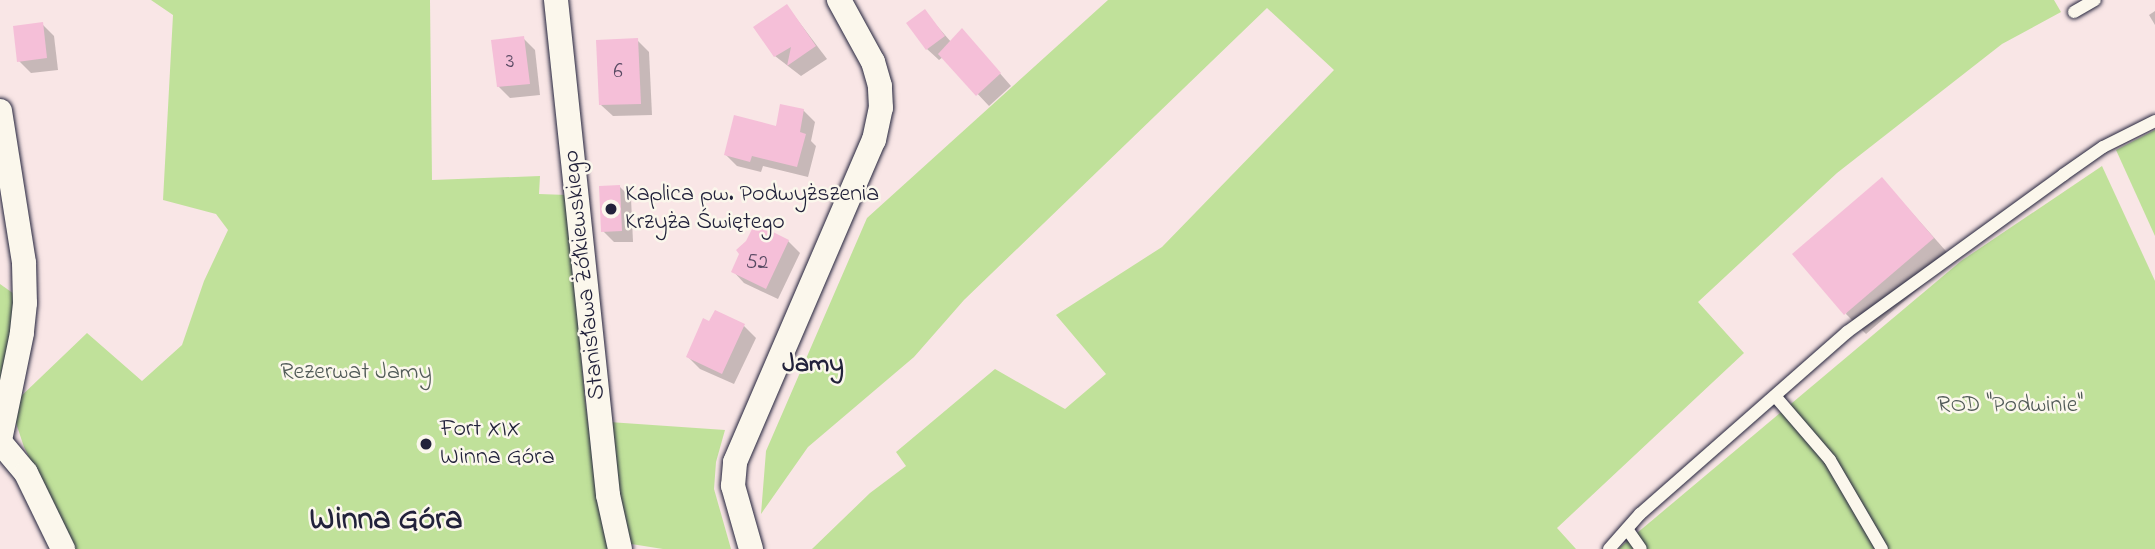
<!DOCTYPE html>
<html>
<head>
<meta charset="utf-8">
<style>
  body { margin:0 }
  #map { position:relative; width:2155px; height:549px; overflow:hidden; background:#f9e6e6; font-family:"Indie Flower",sans-serif }
  div>[style] { position:absolute }
  .green>* { inset:0; background:#c0e19a }
  .shadow>* { inset:0; background:#0003 }
  .building>* { inset:0; background:#f5bfd8 }
  .roads { filter:drop-shadow(0 0 2px #22223b) drop-shadow(0 0 2px #22223b) }
  .lane>* { height:12px; margin:-6px; padding:0 6px; transform-origin:6px; border-radius:6px; background:#fbf7ec }
  .street>* { height:24px; margin:-12px; padding:0 12px; transform-origin:12px; border-radius:12px; background:#fbf7ec }
  .dots>* { width:19px; height:19px; translate:-50% -50%; box-sizing:border-box; border:4px solid #fbf7ec; border-radius:50% }
  span { translate:-50% -50%; white-space:nowrap; text-align:center; line-height:1.15; -webkit-text-stroke:5px #fbf7ec; paint-order:stroke }
  .number-label { font-size:21px; color:#574962 }
  .number-label span { -webkit-text-stroke-width:0 }
  .poi-label { font-size:24px; color:#22223b }
  .left { translate:0 -50%; text-align:left }
  .street-label { font-size:24px; color:#22223b }
  .park-label { font-size:24px; color:#515b58 }
  .neighbourhood-label { font-size:26px; color:#22223b; font-weight:700 }
  .district-label { font-size:32px; color:#22223b; font-weight:700 }
</style>
</head>
<body>
<div id="map">
  <div class="green">
    <div style="clip-path:polygon(151px 0,430px 0,432px 180px,540px 176px,539px 194px,567px 195px,585px 399px,597px 491px,611px 549px,74px 549px,24px 447px,16px 423px,16px 401px,87px 333px,142px 381px,182px 345px,204px 281px,228px 230px,216px 214px,163px 200px,173px 15px)"></div>
    <div style="clip-path:polygon(1108px 0,2054px 0,2061px 12px,2002px 44px,1837px 173px,1698px 302px,1744px 353px,1557px 528px,1576px 549px,812px 549px,870px 493px,906px 466px,896px 452px,995px 369px,1065px 409px,1106px 374px,1056px 315px,1162px 247px,1334px 70px,1267px 8px,964px 300px,914px 357px,808px 447px,761px 514px,766px 451px,867px 218px)"></div>
    <div style="clip-path:polygon(2155px 130px,2155px 236px,2116px 150px)"></div>
    <div style="clip-path:polygon(2102px 166px,2155px 281px,2155px 549px,1618px 549px,1961px 261px)"></div>
    <div style="clip-path:polygon(0 284px,17px 296px,0 406px)"></div>
    <div style="clip-path:polygon(609px 422px,725px 430px,716px 462px,714px 489px,731px 549px,663px 549px,625px 543px)"></div>
  </div>
  <div class="shadow">
    <div style="clip-path:polygon(787px 6px,827px 59px,801px 76px,775px 56px)"></div>
    <div style="clip-path:polygon(924px 11px,951px 42px,962px 30px,1011px 86px,989px 106px,943px 57px,939px 60px,927px 49px)"></div>
    <div style="clip-path:polygon(2155px 11px,2155px 25px,2149px 15px)"></div>
    <div style="clip-path:polygon(42px 24px,54px 36px,58px 70px,31px 73px,19px 61px)"></div>
    <div style="clip-path:polygon(523px 38px,535px 50px,540px 95px,510px 98px,498px 86px)"></div>
    <div style="clip-path:polygon(637px 40px,649px 52px,652px 115px,613px 116px,601px 105px)"></div>
    <div style="clip-path:polygon(803px 110px,815px 122px,811px 141px,816px 146px,808px 177px,763px 166px,761px 172px,737px 166px,726px 155px)"></div>
    <div style="clip-path:polygon(1882px 179px,1953px 259px,1866px 334px,1846px 314px)"></div>
    <div style="clip-path:polygon(620px 187px,631px 198px,633px 242px,614px 242px,603px 231px)"></div>
    <div style="clip-path:polygon(788px 241px,800px 253px,778px 299px,744px 283px,733px 271px)"></div>
    <div style="clip-path:polygon(710px 323px,744px 326px,756px 338px,734px 384px,700px 369px,688px 357px)"></div>
  </div>
  <div class="building">
    <div style="clip-path:polygon(787px 4px,816px 46px,787px 66px,791px 47px,774px 57px,753px 27px)"></div>
    <div style="clip-path:polygon(925px 9px,945px 36px,926px 50px,906px 23px)"></div>
    <div style="clip-path:polygon(43px 22px,47px 58px,17px 62px,13px 26px)"></div>
    <div style="clip-path:polygon(962px 28px,1001px 73px,976px 96px,938px 54px)"></div>
    <div style="clip-path:polygon(524px 36px,530px 84px,497px 87px,491px 40px)"></div>
    <div style="clip-path:polygon(638px 38px,641px 104px,599px 105px,596px 40px)"></div>
    <div style="clip-path:polygon(780px 104px,804px 109px,800px 132px,806px 134px,797px 167px,752px 156px,750px 162px,724px 155px,734px 115px,776px 126px)"></div>
    <div style="clip-path:polygon(1882px 177px,1934px 238px,1844px 315px,1792px 254px)"></div>
    <div style="clip-path:polygon(620px 185px,622px 231px,601px 232px,599px 186px)"></div>
    <div style="clip-path:polygon(755px 223px,789px 240px,766px 289px,731px 272px,739px 254px,736px 250px,746px 241px)"></div>
    <div style="clip-path:polygon(715px 310px,745px 324px,722px 374px,686px 357px,703px 318px,709px 321px)"></div>
  </div>
  <div class="roads">
    <div class="lane">
      <div style="left:2074px;top:12px;width:24px;rotate:-30deg"></div>
      <div style="left:1775px;top:396px;width:84px;rotate:49.3deg"></div>
      <div style="left:1830px;top:460px;width:103px;rotate:59.7deg"></div>
      <div style="left:1627px;top:529px;width:24px;rotate:55deg"></div>
      <div style="left:1609px;top:549px;width:47px;rotate:-48.5deg"></div>
      <div style="left:1640px;top:514px;width:276px;rotate:-41.3deg"></div>
      <div style="left:1847px;top:332px;width:267px;rotate:-36deg"></div>
      <div style="left:2063px;top:175px;width:49px;rotate:-35deg"></div>
      <div style="left:2103px;top:147px;width:58px;rotate:-26.6deg"></div>
    </div>
    <div class="street">
      <div style="left:556px;top:0;width:498px;rotate:84deg"></div>
      <div style="left:608px;top:495px;width:55px;rotate:77.5deg"></div>
      <div style="left:0;top:111px;width:154px;rotate:81deg"></div>
      <div style="left:24px;top:263px;width:40px;rotate:88.6deg"></div>
      <div style="left:25px;top:303px;width:30px;rotate:96deg"></div>
      <div style="left:22px;top:333px;width:109px;rotate:101.6deg"></div>
      <div style="left:0;top:442px;width:40px;rotate:50deg"></div>
      <div style="left:26px;top:473px;width:85px;rotate:64deg"></div>
      <div style="left:751px;top:549px;width:66px;rotate:-105.9deg"></div>
      <div style="left:733px;top:486px;width:24px;rotate:-85deg"></div>
      <div style="left:735px;top:462px;width:351px;rotate:-66.7deg"></div>
      <div style="left:874px;top:140px;width:33px;rotate:-78deg"></div>
      <div style="left:881px;top:108px;width:22px;rotate:-93deg"></div>
      <div style="left:880px;top:86px;width:25px;rotate:-106deg"></div>
      <div style="left:873px;top:62px;width:71px;rotate:-118.7deg"></div>
    </div>
  </div>
  <div class="dots">
    <div style="left:611px;top:209px;background:#22223b"></div>
    <div style="left:426px;top:444px;background:#22223b"></div>
  </div>
  <div class="number-label">
    <span style="left:510px;top:62px">3</span>
    <span style="left:618px;top:72px">6</span>
    <span style="left:757px;top:263px">52</span>
  </div>
  <div class="poi-label">
    <span class="left" style="left:625px;top:209px">Kaplica pw. Podwyższenia<br>Krzyża Świętego</span>
    <span class="left" style="left:440px;top:444px">Fort XIX<br>Winna Góra</span>
  </div>
  <div class="street-label">
    <span style="left:585px;top:275px;rotate:-96deg">Stanisława Żółkiewskiego</span>
  </div>
  <div class="park-label">
    <span style="left:356px;top:373px">Rezerwat Jamy</span>
    <span style="left:2010px;top:406px">ROD "Podwinie"</span>
  </div>
  <div class="neighbourhood-label">
    <span style="left:813px;top:366px">Jamy</span>
  </div>
  <div class="district-label">
    <span style="left:386px;top:521px">Winna Góra</span>
  </div>
</div>
</body>
</html>
